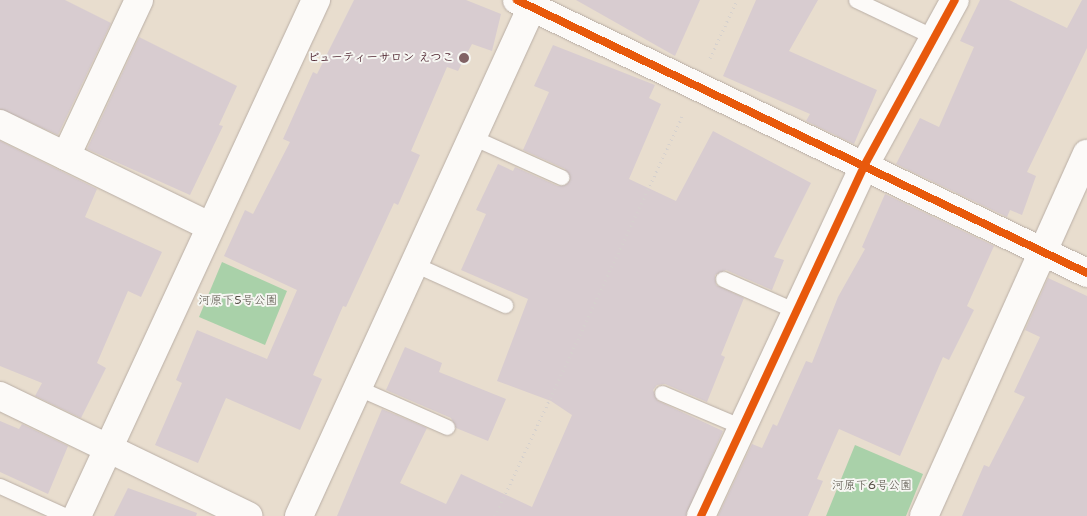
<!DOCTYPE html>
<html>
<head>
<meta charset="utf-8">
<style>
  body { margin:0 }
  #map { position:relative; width:1087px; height:516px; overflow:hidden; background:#e8ddce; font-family:"Shantell Sans","Klee One",sans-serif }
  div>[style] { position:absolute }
  .green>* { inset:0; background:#a9d1a9 }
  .building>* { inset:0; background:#d8ccd0 }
  .path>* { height:3px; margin-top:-1.5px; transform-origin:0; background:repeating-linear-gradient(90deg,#d6d1ce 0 1px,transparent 0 5px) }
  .roads { filter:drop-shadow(0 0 1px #b9aea5) drop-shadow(0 0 1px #b9aea5) }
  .service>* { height:15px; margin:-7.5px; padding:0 7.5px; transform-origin:7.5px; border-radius:7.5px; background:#fcfaf8 }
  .minor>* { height:28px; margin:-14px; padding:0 14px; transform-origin:14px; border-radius:14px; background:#fcfaf8 }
  .tertiary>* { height:28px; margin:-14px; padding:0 14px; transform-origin:14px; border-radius:14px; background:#fcfaf8 }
  .cycleway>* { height:8px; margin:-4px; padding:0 4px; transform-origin:4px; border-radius:4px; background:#e8590c }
  .dots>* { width:14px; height:14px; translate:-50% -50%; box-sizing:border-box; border:2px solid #f6f6f2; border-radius:50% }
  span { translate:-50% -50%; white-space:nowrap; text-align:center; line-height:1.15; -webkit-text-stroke:4px #f6f6f2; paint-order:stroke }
  .poi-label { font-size:12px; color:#4a1f2b; font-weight:700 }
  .right { translate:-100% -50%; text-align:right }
  .park-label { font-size:12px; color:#575248 }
</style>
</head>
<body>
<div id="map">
  <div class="green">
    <div style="clip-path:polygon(222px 262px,287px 291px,265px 345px,199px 317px)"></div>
    <div style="clip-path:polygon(855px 445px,923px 474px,906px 516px,826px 516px)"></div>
  </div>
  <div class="building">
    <div style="clip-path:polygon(0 0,65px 0,111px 23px,58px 135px,0 109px)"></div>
    <div style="clip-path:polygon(354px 0,466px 0,501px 14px,492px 51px,472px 44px,458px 71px,447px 67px,411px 151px,420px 155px,398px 205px,394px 203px,346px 307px,343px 306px,313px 375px,322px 379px,300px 430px,226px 398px,198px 463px,155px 445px,182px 383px,176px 380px,197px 330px,267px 359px,297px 290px,224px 256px,245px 210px,253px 214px,290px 142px,283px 139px,313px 72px,317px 74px)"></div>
    <div style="clip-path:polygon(576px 0,700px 0,675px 56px)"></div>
    <div style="clip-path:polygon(756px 0,818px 0,789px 51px,877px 90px,854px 144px,806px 121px,810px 114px,723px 76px)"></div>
    <div style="clip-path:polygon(980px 0,1009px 0,1067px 28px,1082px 0,1087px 0,1087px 48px,1027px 172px,1036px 176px,1022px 215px,1010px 210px,1007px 217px,896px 164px,920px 118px,939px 127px,974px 47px,960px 41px)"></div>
    <div style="clip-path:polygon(139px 37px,237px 86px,219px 125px,223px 126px,190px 195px,87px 149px)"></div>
    <div style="clip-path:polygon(553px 45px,655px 85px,649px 98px,661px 104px,629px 179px,676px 201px,713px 131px,811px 183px,774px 257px,784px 260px,772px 290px,726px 270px,715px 275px,716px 285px,744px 298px,721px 355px,725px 357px,707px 402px,665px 384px,657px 385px,653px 390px,658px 401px,723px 431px,686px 516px,337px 516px,382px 409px,427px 428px,400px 483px,446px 504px,461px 474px,532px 507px,572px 415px,551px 401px,497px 381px,528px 299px,461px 270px,486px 214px,476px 210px,498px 164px,513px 171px,515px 167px,558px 186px,566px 185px,570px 180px,565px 169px,523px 150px,549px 92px,534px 86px)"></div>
    <div style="clip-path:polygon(0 141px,97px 189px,85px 217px,162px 252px,141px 297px,128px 291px,97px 363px,106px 368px,81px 418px,35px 396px,42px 383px,0 366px)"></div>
    <div style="clip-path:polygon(885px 194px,994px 246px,967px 306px,974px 310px,949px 360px,943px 357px,900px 456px,839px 429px,817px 479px,823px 481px,808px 516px,718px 516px,752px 444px,762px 448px,773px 424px,777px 426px,806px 361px,812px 363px,838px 297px,865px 249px,862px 247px)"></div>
    <div style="clip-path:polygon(1048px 278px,1087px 296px,1087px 516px,962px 516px,984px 465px,989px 467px,1025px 397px,1014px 392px,1040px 337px,1025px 330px)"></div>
    <div style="clip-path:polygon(405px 347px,442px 363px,439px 372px,506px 399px,488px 441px,456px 428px,451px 418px,386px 390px)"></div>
    <div style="clip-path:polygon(0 421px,19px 429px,22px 424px,68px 446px,48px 494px,0 472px)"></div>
    <div style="clip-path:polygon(128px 488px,197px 513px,196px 516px,114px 516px)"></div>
  </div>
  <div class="path">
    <div style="left:710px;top:58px;width:64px;rotate:-65deg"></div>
    <div style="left:495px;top:516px;width:444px;rotate:-64.9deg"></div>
  </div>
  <div class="roads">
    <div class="service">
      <div style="left:856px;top:0;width:86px;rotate:25.4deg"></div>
      <div style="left:472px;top:137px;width:98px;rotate:24.2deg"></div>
      <div style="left:414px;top:264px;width:100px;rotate:24.3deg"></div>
      <div style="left:723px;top:279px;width:80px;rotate:23.7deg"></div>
      <div style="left:358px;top:388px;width:97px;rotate:23.7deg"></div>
      <div style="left:662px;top:393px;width:87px;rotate:23deg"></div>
      <div style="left:0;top:486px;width:72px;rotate:24.4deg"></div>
    </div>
    <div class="minor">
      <div style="left:517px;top:0;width:632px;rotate:25.59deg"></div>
      <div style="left:0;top:124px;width:233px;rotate:26deg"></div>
      <div style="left:66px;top:156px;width:172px;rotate:-64.9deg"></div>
      <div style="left:299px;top:516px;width:567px;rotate:-65.42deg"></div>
      <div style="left:701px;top:516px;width:386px;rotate:-65deg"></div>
      <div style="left:864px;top:166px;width:189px;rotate:-61.3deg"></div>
      <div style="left:924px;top:516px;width:397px;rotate:-65.8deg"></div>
    </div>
    <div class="tertiary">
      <div style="left:0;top:396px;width:276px;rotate:25.8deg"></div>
      <div style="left:77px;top:516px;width:569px;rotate:-65.15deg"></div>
    </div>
  </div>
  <div class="cycleway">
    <div style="left:517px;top:0;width:632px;rotate:25.59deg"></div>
    <div style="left:701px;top:516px;width:386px;rotate:-65deg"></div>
    <div style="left:864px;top:166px;width:189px;rotate:-61.3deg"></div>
  </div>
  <div class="dots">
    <div style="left:464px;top:58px;background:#816264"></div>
  </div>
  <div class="poi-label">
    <span class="right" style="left:454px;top:58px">ビューティーサロン えつこ</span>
  </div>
  <div class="park-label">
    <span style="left:238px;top:301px">河原下5号公園</span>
    <span style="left:872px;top:486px">河原下6号公園</span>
  </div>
</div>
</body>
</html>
